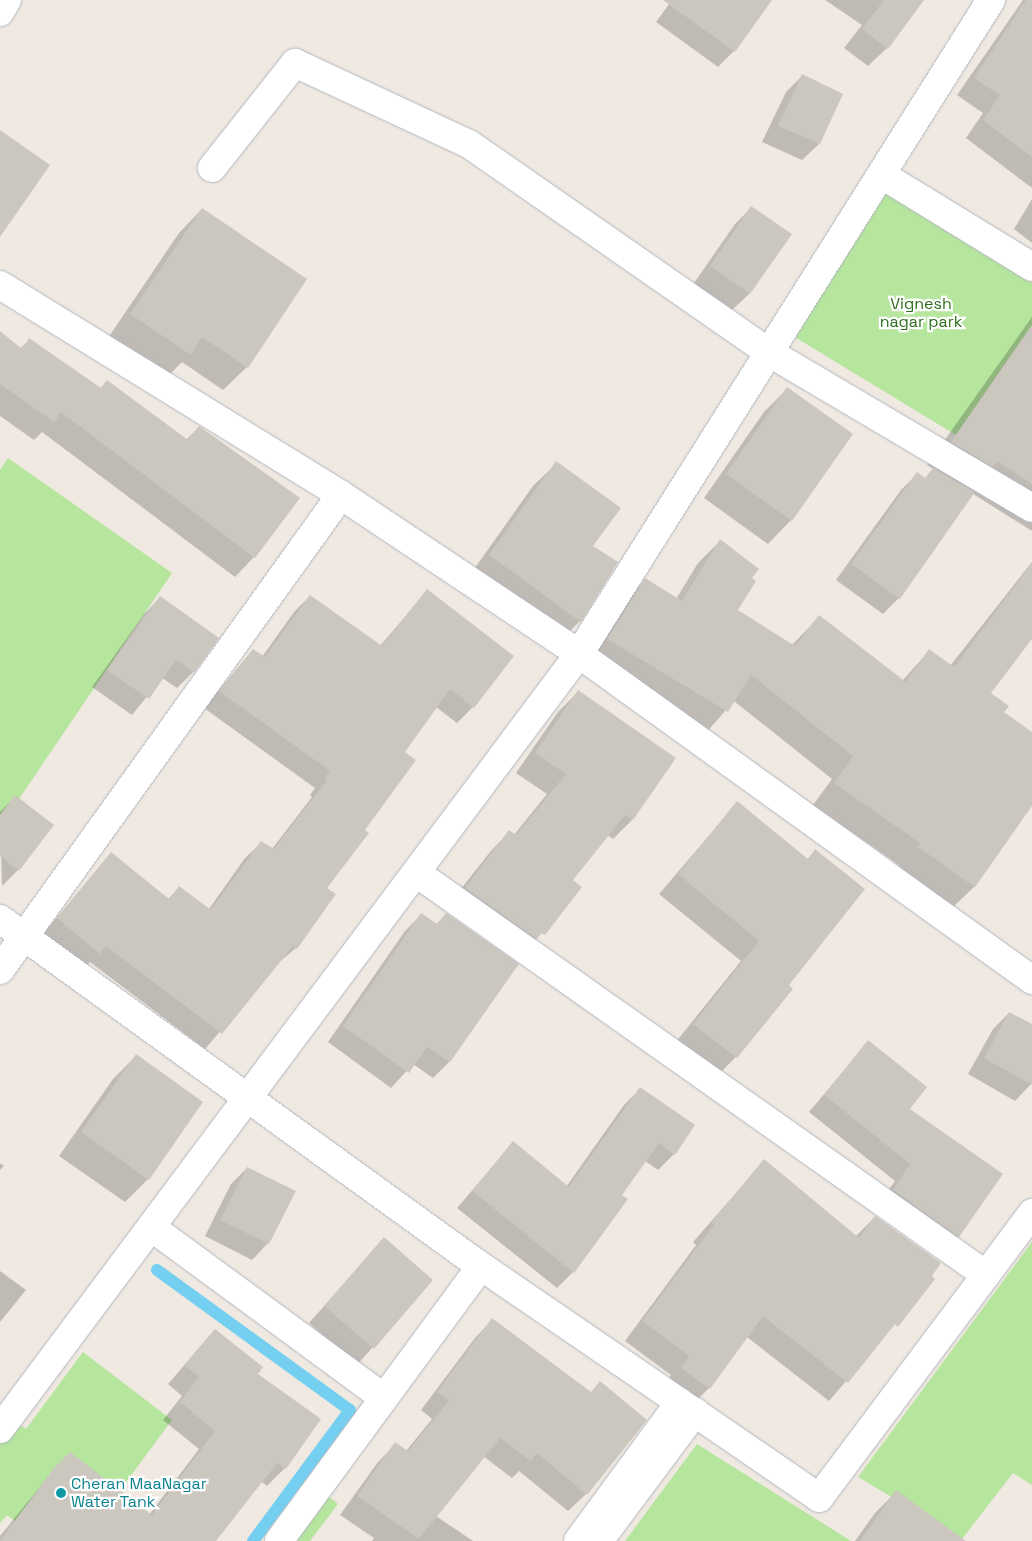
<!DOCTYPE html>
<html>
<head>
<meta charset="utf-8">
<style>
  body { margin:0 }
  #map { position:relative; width:1032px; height:1541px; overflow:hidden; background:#efe9e1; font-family:"Space Grotesk",sans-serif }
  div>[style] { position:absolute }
  .green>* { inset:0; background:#b6e59e }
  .shadow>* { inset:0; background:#0003 }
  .stream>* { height:12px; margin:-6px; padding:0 6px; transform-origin:6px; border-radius:6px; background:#75cff0 }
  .building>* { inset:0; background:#cbc7bf }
  .roads { filter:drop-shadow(0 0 1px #b4b7c1) drop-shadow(0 0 1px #b4b7c1) }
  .pedestrian>* { height:28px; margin:-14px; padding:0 14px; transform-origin:14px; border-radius:14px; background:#fff }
  .minor>* { height:28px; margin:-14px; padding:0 14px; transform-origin:14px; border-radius:14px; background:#fff }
  .dots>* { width:14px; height:14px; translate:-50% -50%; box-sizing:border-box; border:2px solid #fff; border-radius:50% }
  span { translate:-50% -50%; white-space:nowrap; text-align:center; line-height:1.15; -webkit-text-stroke:4.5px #fff; paint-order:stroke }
  .park-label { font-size:16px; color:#2c6e1b }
  .culture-label { font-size:16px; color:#0d838f }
  .left { translate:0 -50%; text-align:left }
</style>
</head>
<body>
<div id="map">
  <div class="green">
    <div style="clip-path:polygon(886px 190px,1032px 281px,1032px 325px,956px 435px,793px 336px)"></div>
    <div style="clip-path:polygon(8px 458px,172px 573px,0 827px,0 470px)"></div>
    <div style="clip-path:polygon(1032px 1242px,1032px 1485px,1013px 1473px,962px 1539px,858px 1477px)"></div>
    <div style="clip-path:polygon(83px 1352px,172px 1420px,87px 1535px,41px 1541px,7px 1515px,0 1523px,0 1436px,12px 1419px,26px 1429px)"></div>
    <div style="clip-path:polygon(697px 1444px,851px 1541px,625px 1541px)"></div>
    <div style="clip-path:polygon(325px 1493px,338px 1504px,310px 1541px,289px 1541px)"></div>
  </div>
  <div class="shadow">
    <div style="clip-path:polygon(672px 0,767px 0,734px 51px,718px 67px,656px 22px)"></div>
    <div style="clip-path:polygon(825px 0,922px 0,887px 48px,868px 66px,844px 48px,862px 25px)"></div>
    <div style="clip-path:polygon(1023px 0,1032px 0,1032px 188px,966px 138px,983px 113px,957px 95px)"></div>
    <div style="clip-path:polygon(802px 76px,842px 94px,819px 144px,802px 160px,762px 142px,786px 92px)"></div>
    <div style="clip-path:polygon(1032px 199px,1032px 243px,1014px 229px)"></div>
    <div style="clip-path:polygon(751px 208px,790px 234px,749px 294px,732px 310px,694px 283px,735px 224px)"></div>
    <div style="clip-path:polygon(202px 209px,247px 367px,223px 390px,182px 362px,167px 377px,108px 338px,179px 233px)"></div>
    <div style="clip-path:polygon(1032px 317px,1032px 531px,927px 465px)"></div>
    <div style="clip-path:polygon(0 333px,20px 349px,29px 340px,100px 389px,107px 381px,186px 440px,199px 427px,299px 498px,254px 557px,235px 577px,42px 432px,34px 440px,0 416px)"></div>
    <div style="clip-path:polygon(787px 389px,851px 434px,791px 520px,768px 544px,704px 498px,764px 412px)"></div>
    <div style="clip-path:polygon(557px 463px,591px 547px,617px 562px,580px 621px,556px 645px,467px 579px,533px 486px)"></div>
    <div style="clip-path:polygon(917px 474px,899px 598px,883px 614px,836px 580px,901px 490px)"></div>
    <div style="clip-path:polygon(720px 541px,750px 579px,736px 610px,792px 645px,819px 617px,902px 681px,929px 651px,950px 666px,1032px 562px,1032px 637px,989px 693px,1003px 712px,1032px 733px,1032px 804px,974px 887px,952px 908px,897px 869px,899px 865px,813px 805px,832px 779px,734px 701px,705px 734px,586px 661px,623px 602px,645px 580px,676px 599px,698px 563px)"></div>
    <div style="clip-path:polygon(427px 591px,473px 707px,457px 723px,436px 707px,403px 752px,363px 830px,325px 888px,334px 894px,296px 948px,278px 963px,205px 1049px,90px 962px,83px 969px,42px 935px,111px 854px,168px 899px,179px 888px,209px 909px,245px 858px,262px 842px,272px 849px,312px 797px,310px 795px,315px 788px,204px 708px,253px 650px,262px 657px,294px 612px,310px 596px,380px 646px)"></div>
    <div style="clip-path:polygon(160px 598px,193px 672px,177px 688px,162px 678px,132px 715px,92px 687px,144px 614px)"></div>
    <div style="clip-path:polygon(578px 692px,632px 820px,613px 839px,607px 835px,571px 880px,580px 887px,524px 954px,446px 908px,490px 852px,509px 832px,514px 835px,547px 794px,516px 773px,558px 712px)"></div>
    <div style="clip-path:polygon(15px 797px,18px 870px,2px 886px,0 812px)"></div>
    <div style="clip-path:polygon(737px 803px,807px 860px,815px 851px,787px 985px,736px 1057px,717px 1076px,675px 1043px,741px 961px,659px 894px)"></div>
    <div style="clip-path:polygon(446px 914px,517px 965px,449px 1062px,433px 1078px,413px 1064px,391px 1088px,328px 1042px,405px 931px,421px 915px,436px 925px)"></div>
    <div style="clip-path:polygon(1009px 1013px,1032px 1025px,1032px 1083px,1015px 1101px,968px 1074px,993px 1029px)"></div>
    <div style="clip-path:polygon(868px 1042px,908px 1109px,958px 1236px,942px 1252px,877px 1207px,895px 1181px,809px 1112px)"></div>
    <div style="clip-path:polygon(136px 1056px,148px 1179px,125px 1202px,59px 1156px,113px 1079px)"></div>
    <div style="clip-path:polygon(640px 1089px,674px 1154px,658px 1170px,645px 1161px,621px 1195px,626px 1199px,573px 1272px,557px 1288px,457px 1208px,513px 1143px,566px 1187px,624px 1105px)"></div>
    <div style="clip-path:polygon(764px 1161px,855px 1237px,875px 1217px,933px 1279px,829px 1401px,747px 1337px,709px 1388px,690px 1407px,663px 1387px,671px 1375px,625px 1341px,696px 1245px,693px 1242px)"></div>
    <div style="clip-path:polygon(0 1163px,4px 1166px,0 1170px)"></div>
    <div style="clip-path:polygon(247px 1168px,268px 1243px,252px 1260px,205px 1236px,231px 1184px)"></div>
    <div style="clip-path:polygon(384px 1239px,432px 1280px,357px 1365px,309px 1323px)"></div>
    <div style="clip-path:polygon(0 1271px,26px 1290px,0 1322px)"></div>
    <div style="clip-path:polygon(492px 1320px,586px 1494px,568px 1511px,519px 1471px,512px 1478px,483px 1456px,436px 1516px,473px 1541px,372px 1541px,374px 1538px,340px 1515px,378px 1462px,396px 1444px,406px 1451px,432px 1419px,421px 1410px,475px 1338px)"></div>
    <div style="clip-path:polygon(215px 1330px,256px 1374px,319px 1419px,285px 1468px,267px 1486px,261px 1481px,214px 1541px,0 1541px,0 1536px,52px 1472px,149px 1515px,199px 1449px,163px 1420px,182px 1396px,168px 1384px)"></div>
    <div style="clip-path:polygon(896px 1492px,964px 1541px,855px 1541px,875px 1513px)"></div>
  </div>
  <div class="stream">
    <div style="left:157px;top:1270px;width:238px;rotate:36deg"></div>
    <div style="left:350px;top:1410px;width:163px;rotate:126.5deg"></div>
  </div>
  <div class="building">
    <div style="clip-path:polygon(663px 0,772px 0,735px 52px)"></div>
    <div style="clip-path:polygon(884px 0,924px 0,888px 49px,862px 29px)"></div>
    <div style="clip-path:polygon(1026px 0,1032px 0,1032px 157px,983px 120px,1000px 95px,974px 78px)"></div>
    <div style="clip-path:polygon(802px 74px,843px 94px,820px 144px,778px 126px)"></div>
    <div style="clip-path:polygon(0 130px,50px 165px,0 237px)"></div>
    <div style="clip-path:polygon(751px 206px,792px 234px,750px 294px,710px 266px)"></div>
    <div style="clip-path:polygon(202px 208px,307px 279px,248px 368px,202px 337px,191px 355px,130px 314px)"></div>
    <div style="clip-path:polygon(1032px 325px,1032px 484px,997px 461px,993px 467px,951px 442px)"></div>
    <div style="clip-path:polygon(0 331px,22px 349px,29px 338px,101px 388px,107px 380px,188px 440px,199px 426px,300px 498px,255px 558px,61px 412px,54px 422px,0 384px)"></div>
    <div style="clip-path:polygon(787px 387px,853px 434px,792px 521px,726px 474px)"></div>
    <div style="clip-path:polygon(556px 461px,621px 508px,593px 546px,618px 562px,581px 622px,489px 555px)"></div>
    <div style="clip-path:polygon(933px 468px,975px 492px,900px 599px,851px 564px,917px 472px,925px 478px)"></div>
    <div style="clip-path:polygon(720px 539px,759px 569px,752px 578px,756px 581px,738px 610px,795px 646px,819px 615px,906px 682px,929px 649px,954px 667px,1032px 563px,1032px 639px,991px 693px,1009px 706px,1004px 712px,1032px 732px,1032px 806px,975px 887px,918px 847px,920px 843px,834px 783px,853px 756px,751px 675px,728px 712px,607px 639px,645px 578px,682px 601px)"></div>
    <div style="clip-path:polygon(427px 589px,514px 656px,474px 708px,450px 689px,405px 752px,416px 760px,365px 830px,369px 833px,327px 888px,336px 894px,297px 949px,293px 946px,222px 1034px,106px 946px,100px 954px,57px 918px,111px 852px,169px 899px,179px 886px,211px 910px,261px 841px,274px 849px,327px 780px,325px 778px,330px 771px,219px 691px,253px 649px,265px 657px,310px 595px,382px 646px)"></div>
    <div style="clip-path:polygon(160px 596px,219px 638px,194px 673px,176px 660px,149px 699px,107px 670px)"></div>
    <div style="clip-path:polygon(578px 690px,676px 758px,633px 820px,625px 815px,573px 880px,582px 887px,545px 935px,541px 933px,537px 939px,465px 888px,509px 830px,516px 835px,566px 774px,535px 753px)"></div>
    <div style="clip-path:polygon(15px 795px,54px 825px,19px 871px,0 856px,0 815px)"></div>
    <div style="clip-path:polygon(737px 801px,808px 859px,815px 849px,865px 889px,789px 985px,793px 989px,737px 1058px,693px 1024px,759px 941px,678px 874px)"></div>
    <div style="clip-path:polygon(421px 913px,437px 924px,446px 913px,519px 964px,450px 1062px,427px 1047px,409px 1073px,343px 1026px)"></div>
    <div style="clip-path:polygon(1009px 1012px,1032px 1024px,1032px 1085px,984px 1058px)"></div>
    <div style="clip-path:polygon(868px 1040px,927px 1087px,910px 1109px,1003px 1174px,959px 1237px,893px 1190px,910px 1164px,824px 1095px)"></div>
    <div style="clip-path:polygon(136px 1054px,203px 1102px,149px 1180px,81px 1132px)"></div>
    <div style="clip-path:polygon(640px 1087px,695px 1125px,675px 1155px,659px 1143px,622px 1195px,628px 1199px,574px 1273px,472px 1191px,513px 1141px,569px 1187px)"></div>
    <div style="clip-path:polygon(764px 1159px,859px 1238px,875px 1216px,941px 1263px,932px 1276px,935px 1279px,898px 1327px,895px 1324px,848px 1383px,763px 1316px,710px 1389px,681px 1368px,689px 1356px,642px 1321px,714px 1225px,711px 1223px)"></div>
    <div style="clip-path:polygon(247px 1167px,296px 1191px,269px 1244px,220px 1220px)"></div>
    <div style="clip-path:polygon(384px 1237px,433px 1280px,374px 1349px,324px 1306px)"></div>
    <div style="clip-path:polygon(492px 1318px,591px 1392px,600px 1381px,647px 1420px,587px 1495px,537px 1453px,531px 1461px,500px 1438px,419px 1539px,357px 1496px,395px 1442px,408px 1451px,449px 1400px,437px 1392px)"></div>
    <div style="clip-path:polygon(215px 1329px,263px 1367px,258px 1374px,321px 1419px,286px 1469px,277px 1463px,216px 1541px,0 1541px,54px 1468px,70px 1452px,152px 1515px,215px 1431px,180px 1402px,199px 1377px,184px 1365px)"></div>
    <div style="clip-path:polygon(896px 1490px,966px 1541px,860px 1541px)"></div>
  </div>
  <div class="roads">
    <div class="pedestrian">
      <div style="left:599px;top:1541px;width:161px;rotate:-53.3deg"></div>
    </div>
    <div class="minor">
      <div style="left:0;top:12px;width:14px;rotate:-60deg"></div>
      <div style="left:212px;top:168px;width:134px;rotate:-51.7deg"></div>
      <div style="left:295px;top:63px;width:192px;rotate:25deg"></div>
      <div style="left:469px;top:144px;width:366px;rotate:34.8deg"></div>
      <div style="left:770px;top:353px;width:304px;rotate:30.6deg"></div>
      <div style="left:882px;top:175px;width:176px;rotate:31.5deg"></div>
      <div style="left:0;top:285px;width:400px;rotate:31.6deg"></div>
      <div style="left:341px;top:495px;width:286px;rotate:33.7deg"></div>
      <div style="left:579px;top:654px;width:558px;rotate:35.74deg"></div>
      <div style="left:418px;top:874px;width:695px;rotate:35.22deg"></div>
      <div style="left:0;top:919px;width:582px;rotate:35.85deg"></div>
      <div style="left:472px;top:1260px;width:421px;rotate:34.4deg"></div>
      <div style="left:819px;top:1498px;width:356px;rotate:-53.2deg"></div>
      <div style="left:0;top:970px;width:585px;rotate:-54.33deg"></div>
      <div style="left:151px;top:1227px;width:289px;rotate:36.3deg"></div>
      <div style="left:0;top:1429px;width:967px;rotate:-53.24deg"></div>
      <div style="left:579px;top:654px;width:773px;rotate:-57.79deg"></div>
      <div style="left:279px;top:1541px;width:341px;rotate:-53.7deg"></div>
      <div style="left:578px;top:1541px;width:172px;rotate:-53.7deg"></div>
    </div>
  </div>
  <div class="dots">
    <div style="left:61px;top:1493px;background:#0f9aa8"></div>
  </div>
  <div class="park-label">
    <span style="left:921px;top:313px">Vignesh<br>nagar park</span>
  </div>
  <div class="culture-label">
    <span class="left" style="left:71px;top:1493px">Cheran MaaNagar<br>Water Tank</span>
  </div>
</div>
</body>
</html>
